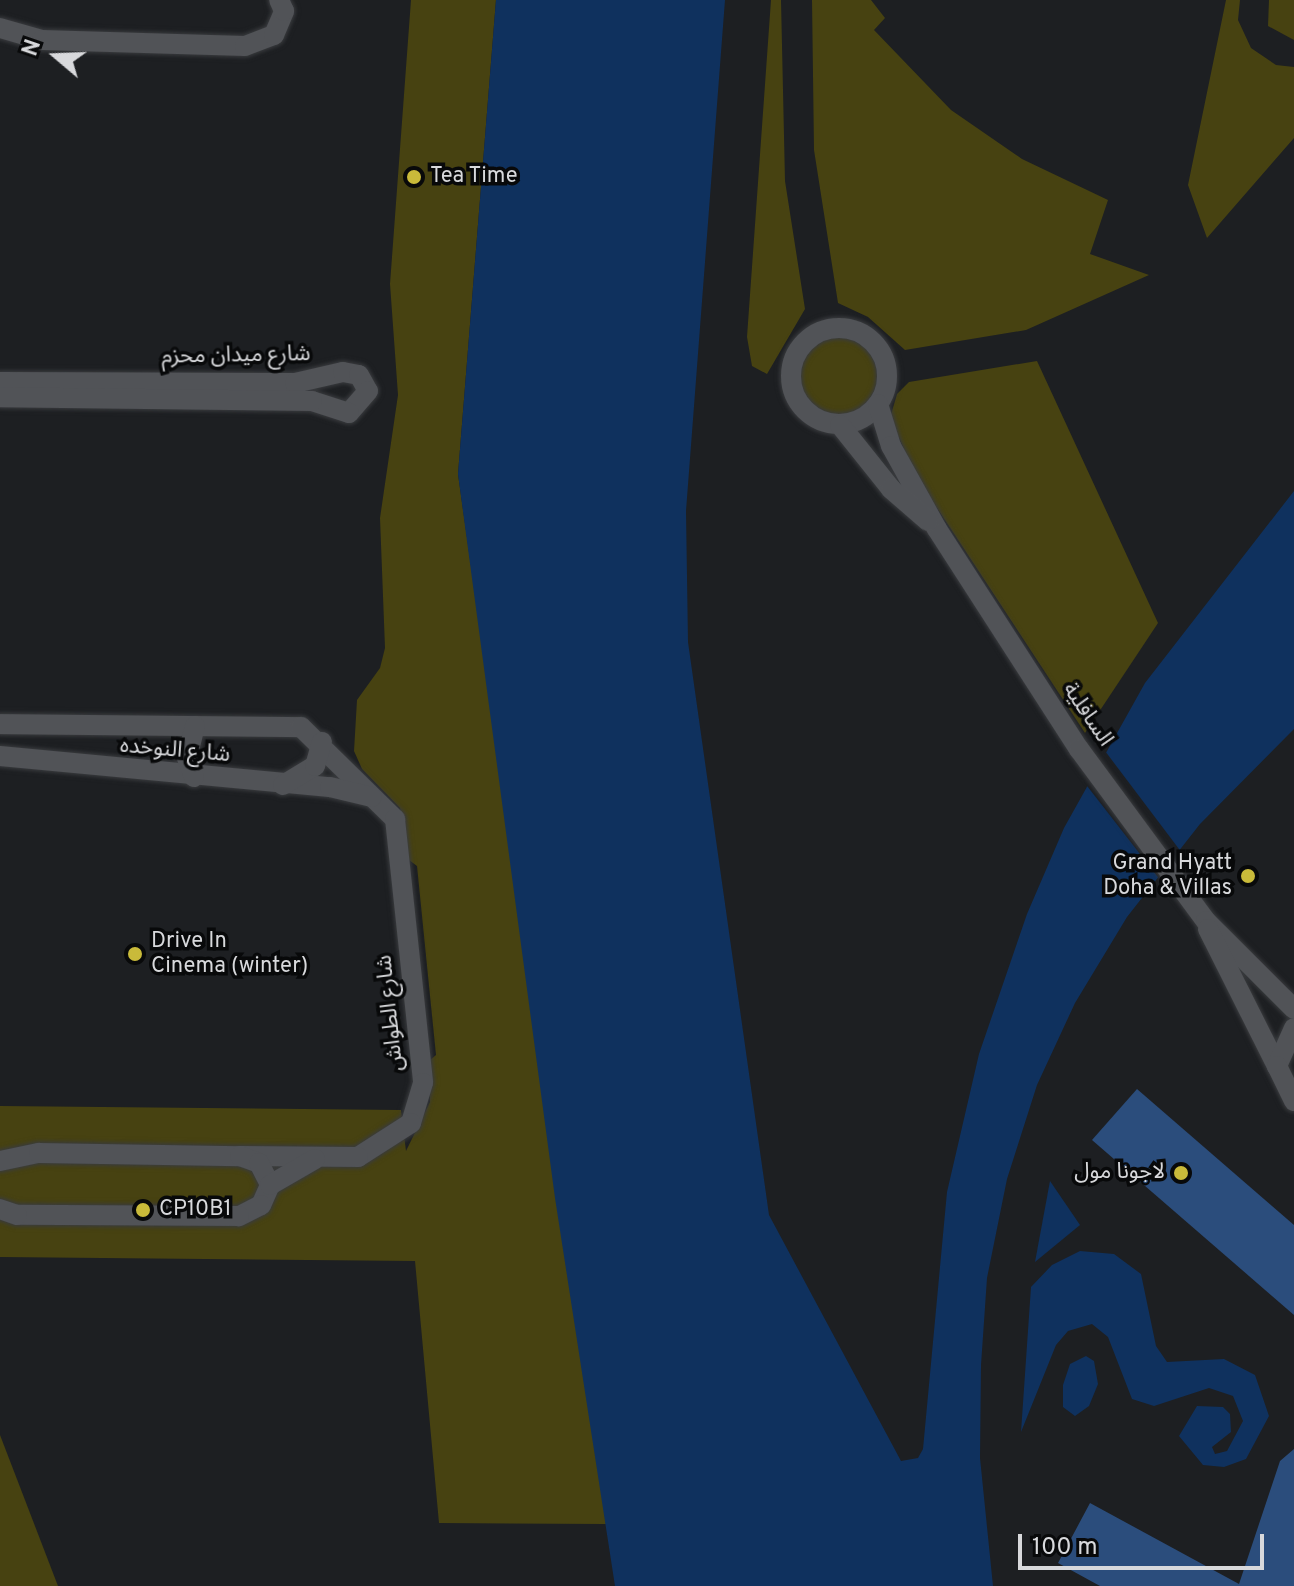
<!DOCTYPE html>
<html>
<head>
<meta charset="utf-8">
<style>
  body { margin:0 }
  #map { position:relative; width:1294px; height:1586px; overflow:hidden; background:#1d1f22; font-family:Overpass,"Noto Sans Arabic",sans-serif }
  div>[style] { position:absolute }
  .green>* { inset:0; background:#474211 }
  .round { border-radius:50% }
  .water>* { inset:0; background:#0f315e }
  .pier>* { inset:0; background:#1d1f22 }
  .building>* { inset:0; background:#2b4d7c }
  .roads { filter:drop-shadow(0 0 2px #393b3e) drop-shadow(0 0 2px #393b3e) }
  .street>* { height:20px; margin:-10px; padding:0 10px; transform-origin:10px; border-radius:10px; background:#515357 }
  .street>.ring { margin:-10px; padding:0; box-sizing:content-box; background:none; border:20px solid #515357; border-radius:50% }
  .dots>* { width:22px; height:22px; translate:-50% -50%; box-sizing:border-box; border:4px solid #08090a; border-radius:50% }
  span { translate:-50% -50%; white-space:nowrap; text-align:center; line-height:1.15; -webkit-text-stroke:7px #08090a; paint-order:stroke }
  .poi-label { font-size:22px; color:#d8d9dc }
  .left { translate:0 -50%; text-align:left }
  .right { translate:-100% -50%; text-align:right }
  .street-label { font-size:22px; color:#d8d9dc }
  .north { position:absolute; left:16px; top:16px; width:80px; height:80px; -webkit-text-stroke:6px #08090a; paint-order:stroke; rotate:289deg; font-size:22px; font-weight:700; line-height:32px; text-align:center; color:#d8d9dc }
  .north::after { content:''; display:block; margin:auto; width:28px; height:36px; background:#d8d9dc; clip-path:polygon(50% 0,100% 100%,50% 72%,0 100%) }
  .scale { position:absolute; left:1018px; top:1534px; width:246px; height:36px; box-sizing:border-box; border:4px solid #d8d9dc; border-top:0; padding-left:10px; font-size:24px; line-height:28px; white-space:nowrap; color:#d8d9dc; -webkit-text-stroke:6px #08090a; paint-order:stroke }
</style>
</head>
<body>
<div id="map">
  <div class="green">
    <div style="clip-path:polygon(411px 0,496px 0,458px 474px,606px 1524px,439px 1523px,415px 1261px,0 1257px,0 1106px,401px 1110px,406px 1151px,430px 1102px,429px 1061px,436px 1055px,417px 866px,409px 860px,400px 808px,362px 769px,354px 751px,357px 700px,380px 668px,385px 648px,380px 518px,398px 395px,390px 284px)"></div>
    <div style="clip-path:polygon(771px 0,781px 0,785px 181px,805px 309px,767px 374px,752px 366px,747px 337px)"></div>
    <div style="clip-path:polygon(812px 0,871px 0,885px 18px,874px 30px,951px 110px,1022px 159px,1108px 200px,1090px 254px,1149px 275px,1026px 330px,905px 350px,868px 317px,838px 303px,814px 150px)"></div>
    <div style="clip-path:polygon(1226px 0,1240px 0,1238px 20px,1251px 48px,1276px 65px,1294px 67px,1294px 138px,1207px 238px,1188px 185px)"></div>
    <div style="clip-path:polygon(1269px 0,1294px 0,1294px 40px,1268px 26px)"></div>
    <div class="round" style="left:799px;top:337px;width:78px;height:78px"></div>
    <div style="clip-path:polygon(1037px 361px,1158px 623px,1085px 733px,918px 479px,890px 418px,897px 394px,909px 382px)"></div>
    <div style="clip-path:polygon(0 1435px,58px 1586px,0 1586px)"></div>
  </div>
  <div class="water">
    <div style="clip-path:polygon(496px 0,725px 0,686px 511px,688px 642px,769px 1215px,901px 1461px,918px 1458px,923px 1449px,947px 1192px,979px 1054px,1027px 914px,1064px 828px,1145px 683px,1294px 491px,1294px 729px,1200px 824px,1127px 917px,1075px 1003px,1037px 1085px,1007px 1179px,987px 1278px,981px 1365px,980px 1458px,993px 1586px,615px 1586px,555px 1198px,458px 474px)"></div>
    <div style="clip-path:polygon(1050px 1181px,1080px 1225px,1035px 1262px)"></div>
    <div style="clip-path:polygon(1080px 1251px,1114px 1254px,1141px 1274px,1156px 1346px,1167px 1362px,1224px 1359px,1255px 1375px,1269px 1416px,1246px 1459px,1224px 1467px,1203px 1465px,1179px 1436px,1197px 1406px,1223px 1407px,1230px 1414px,1231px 1432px,1212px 1447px,1215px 1454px,1227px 1451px,1243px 1421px,1233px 1396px,1209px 1388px,1154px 1406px,1132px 1399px,1108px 1337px,1092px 1324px,1068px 1331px,1056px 1345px,1021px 1432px,1031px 1287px,1052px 1265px)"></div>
    <div style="clip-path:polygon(1086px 1356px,1094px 1361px,1098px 1384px,1089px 1406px,1075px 1416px,1063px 1407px,1063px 1385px,1070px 1364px)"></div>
  </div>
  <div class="pier">
    <div style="clip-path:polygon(1102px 747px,1182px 853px,1161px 881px,1084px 782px)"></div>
  </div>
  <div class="building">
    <div style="clip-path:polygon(1137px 1089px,1294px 1225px,1294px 1315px,1092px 1140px)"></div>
    <div style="clip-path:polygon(1294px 1449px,1294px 1586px,1100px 1586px,1058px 1563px,1090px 1503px,1239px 1584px,1280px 1461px)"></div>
  </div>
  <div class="roads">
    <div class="street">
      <div style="left:0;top:28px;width:44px;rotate:15.9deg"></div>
      <div style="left:42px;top:40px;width:203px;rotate:1.7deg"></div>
      <div style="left:245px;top:46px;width:31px;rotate:-21deg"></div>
      <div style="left:274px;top:35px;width:26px;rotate:-67deg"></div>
      <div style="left:284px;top:11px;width:12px;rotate:-114deg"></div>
      <div class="ring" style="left:791px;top:328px;width:76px;height:76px"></div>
      <div style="left:0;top:382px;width:295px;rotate:0.2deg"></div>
      <div style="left:295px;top:383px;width:49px;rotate:-12.9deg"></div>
      <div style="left:343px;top:372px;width:16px;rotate:11deg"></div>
      <div style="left:359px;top:375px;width:18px;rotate:61deg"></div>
      <div style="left:368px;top:391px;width:29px;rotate:131deg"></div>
      <div style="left:349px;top:413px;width:39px;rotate:-162deg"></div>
      <div style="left:312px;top:401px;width:312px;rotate:-179.3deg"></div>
      <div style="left:878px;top:404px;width:44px;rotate:72.8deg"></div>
      <div style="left:891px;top:446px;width:95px;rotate:61deg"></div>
      <div style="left:937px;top:529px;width:262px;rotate:57.2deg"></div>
      <div style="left:1079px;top:749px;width:214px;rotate:53.6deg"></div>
      <div style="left:1206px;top:921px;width:124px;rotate:45deg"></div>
      <div style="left:840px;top:425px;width:82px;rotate:51.4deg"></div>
      <div style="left:891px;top:489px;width:49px;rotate:40.9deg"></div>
      <div style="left:0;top:724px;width:301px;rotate:0.6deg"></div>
      <div style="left:301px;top:727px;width:132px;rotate:44.4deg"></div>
      <div style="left:395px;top:819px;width:265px;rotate:83.9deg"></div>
      <div style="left:423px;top:1083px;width:42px;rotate:106.7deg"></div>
      <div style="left:411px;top:1123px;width:63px;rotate:147.3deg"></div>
      <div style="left:358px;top:1157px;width:118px;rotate:-179.5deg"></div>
      <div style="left:0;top:756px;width:331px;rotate:5.4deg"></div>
      <div style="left:330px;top:787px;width:43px;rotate:13.4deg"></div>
      <div style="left:194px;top:777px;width:20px;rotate:-110deg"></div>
      <div style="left:187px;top:758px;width:33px;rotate:-76deg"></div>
      <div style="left:283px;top:785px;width:37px;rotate:-31deg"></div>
      <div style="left:315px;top:766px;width:25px;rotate:-74deg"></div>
      <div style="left:1208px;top:929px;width:153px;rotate:63.3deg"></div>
      <div style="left:1294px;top:1028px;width:42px;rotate:114.1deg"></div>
      <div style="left:1277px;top:1066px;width:39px;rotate:64deg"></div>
      <div style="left:0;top:1161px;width:40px;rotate:-12deg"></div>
      <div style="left:39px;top:1153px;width:201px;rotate:0.9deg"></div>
      <div style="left:240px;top:1156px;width:20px;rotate:20deg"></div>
      <div style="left:259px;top:1163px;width:25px;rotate:63deg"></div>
      <div style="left:270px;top:1185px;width:22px;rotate:114deg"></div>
      <div style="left:261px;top:1205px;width:25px;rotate:153deg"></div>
      <div style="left:239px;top:1216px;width:222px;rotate:-179.7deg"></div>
      <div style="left:17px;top:1215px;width:18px;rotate:-161deg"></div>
      <div style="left:270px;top:1185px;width:52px;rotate:-30deg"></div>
    </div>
  </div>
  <div class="dots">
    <div style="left:414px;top:177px;background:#c9ba3a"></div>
    <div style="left:1248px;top:876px;background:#c9ba3a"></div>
    <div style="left:135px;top:954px;background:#c9ba3a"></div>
    <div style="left:1181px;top:1173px;background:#c9ba3a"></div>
    <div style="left:143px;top:1210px;background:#c9ba3a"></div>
  </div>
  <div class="poi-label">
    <span class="left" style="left:430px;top:177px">Tea Time</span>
    <span class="right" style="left:1232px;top:876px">Grand Hyatt<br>Doha &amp; Villas</span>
    <span class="left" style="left:151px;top:954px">Drive In<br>Cinema (winter)</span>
    <span class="right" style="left:1165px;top:1173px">لاجونا مول</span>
    <span class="left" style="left:159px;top:1210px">CP10B1</span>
  </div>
  <div class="street-label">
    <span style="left:236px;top:356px;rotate:-1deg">شارع ميدان محزم</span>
    <span style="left:1087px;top:715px;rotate:56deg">السافلية</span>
    <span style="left:175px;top:751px;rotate:5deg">شارع النوخده</span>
    <span style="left:391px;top:1013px;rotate:-96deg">شارع الطواش</span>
  </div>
  <div class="north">N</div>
  <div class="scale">100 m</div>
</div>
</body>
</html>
